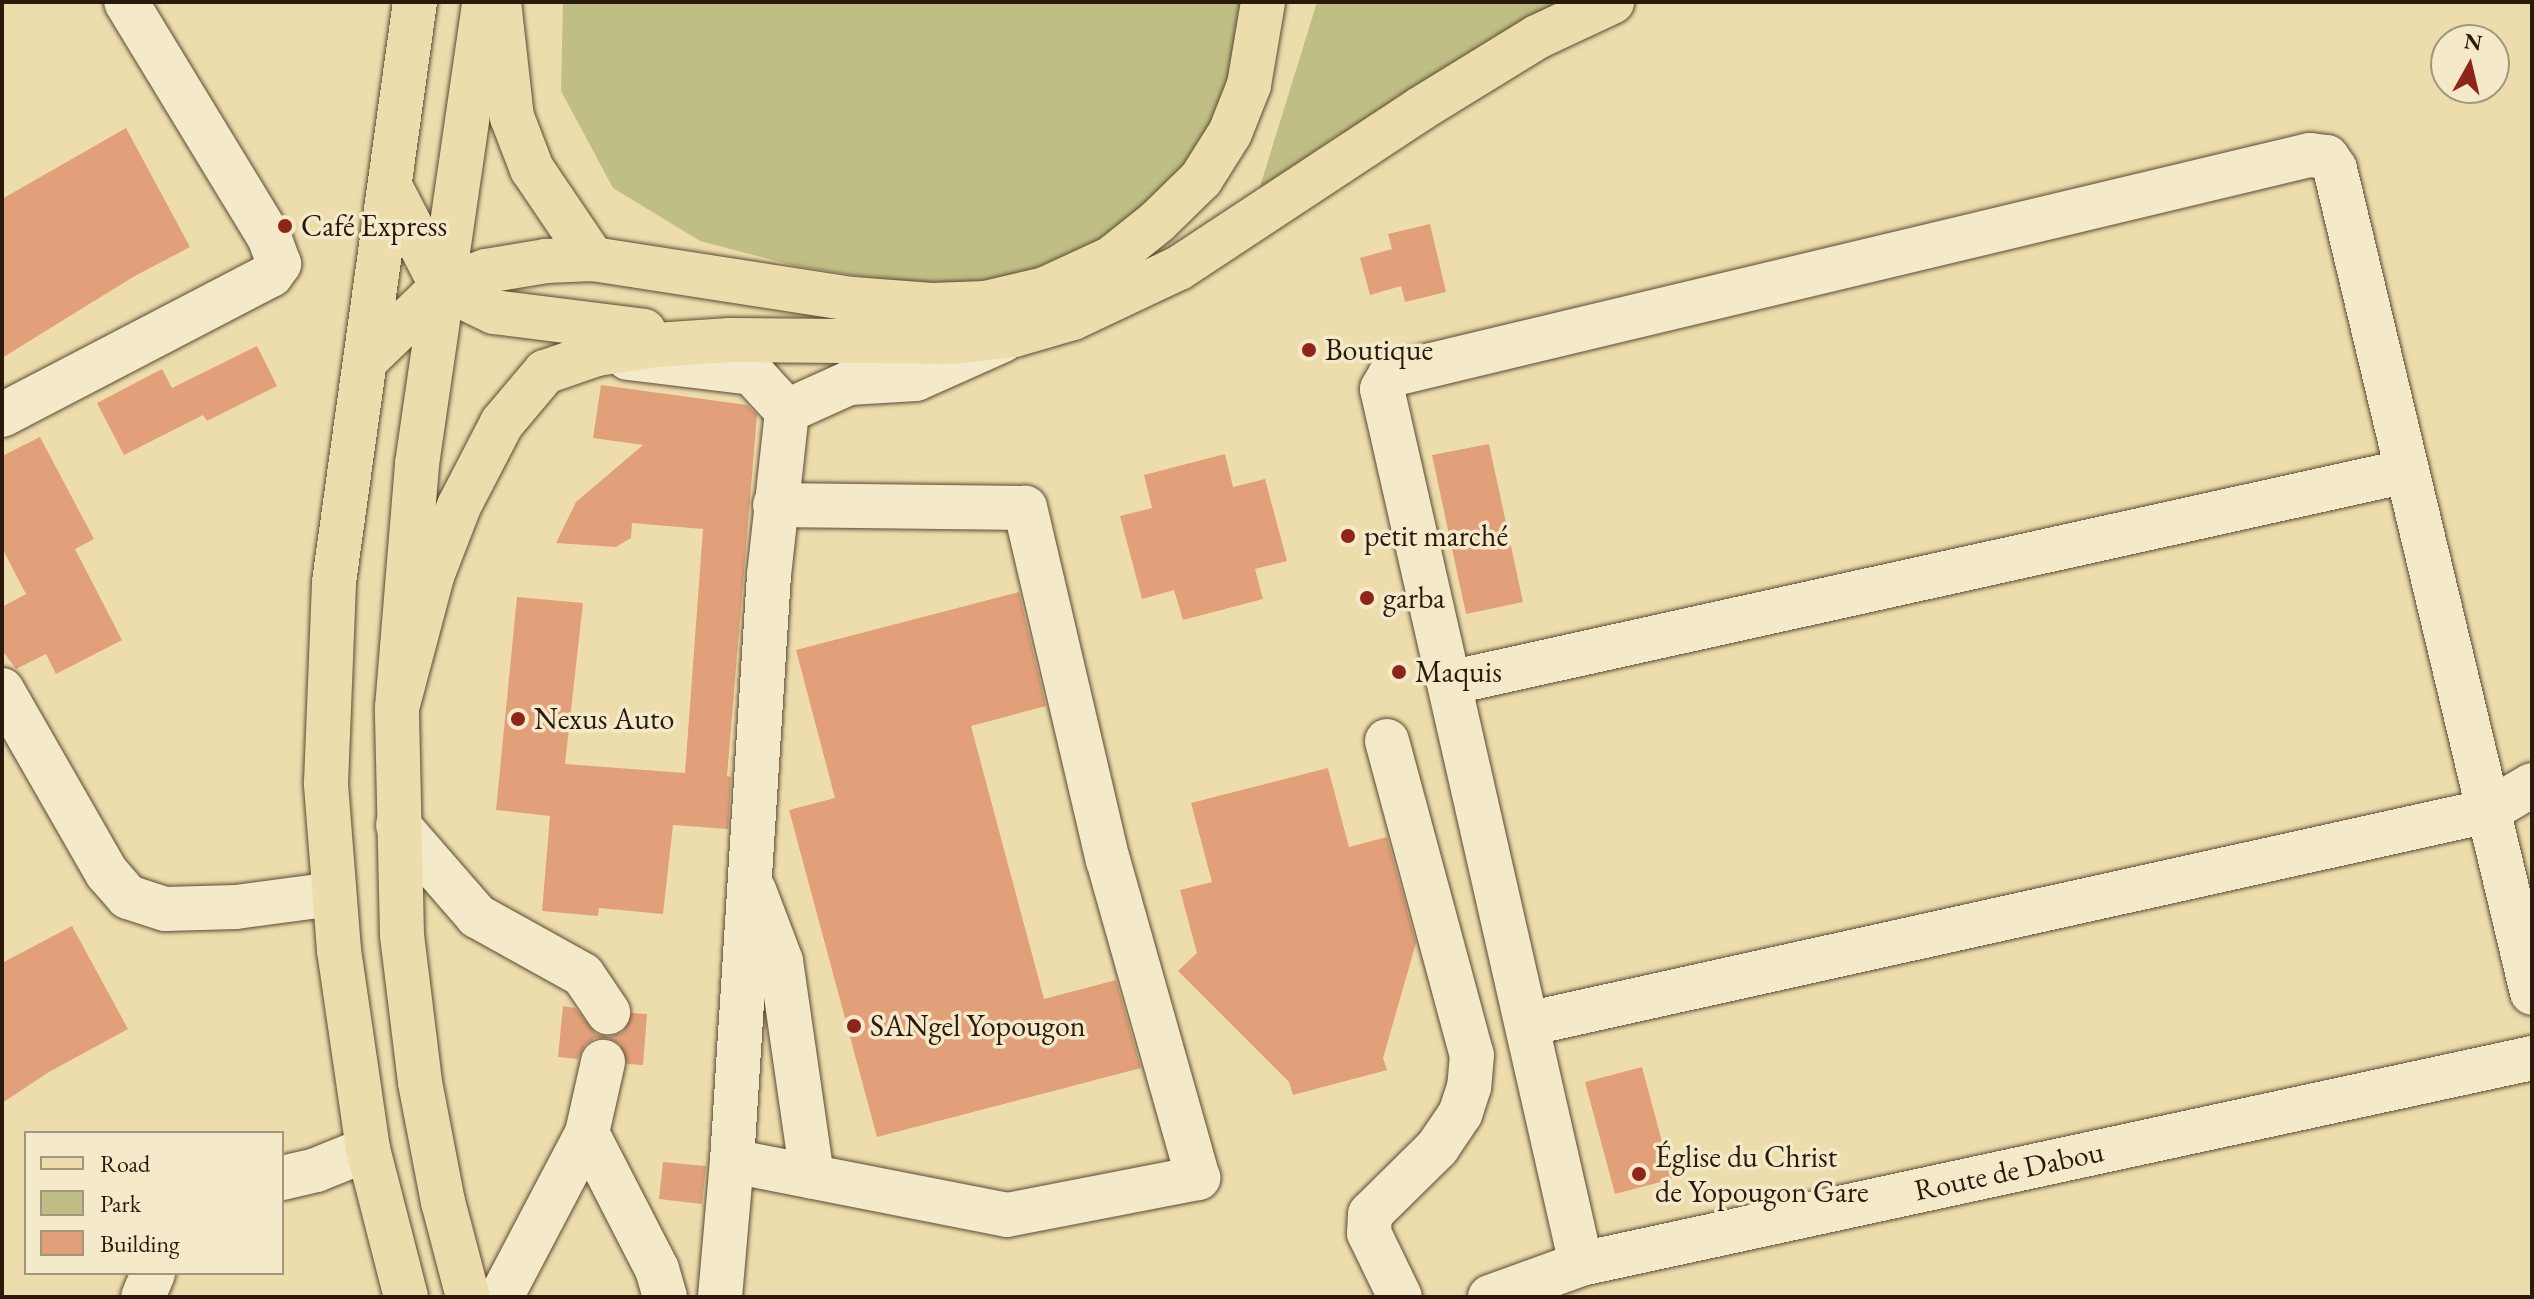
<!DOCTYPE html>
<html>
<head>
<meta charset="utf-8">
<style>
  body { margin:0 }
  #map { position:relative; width:2534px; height:1299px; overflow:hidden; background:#eeddac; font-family:"EB Garamond",serif }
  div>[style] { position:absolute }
  .green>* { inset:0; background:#bfbf85 }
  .building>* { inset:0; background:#e1a079 }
  .roads { filter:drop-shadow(0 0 2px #5b4a35) drop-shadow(0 0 2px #5b4a35) }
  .minor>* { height:44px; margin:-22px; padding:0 22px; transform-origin:22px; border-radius:22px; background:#f4e9c9 }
  .major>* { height:44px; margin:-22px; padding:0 22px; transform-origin:22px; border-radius:22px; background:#eeddac }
  .highway>* { height:44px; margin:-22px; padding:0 22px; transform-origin:22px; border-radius:22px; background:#eeddac }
  .dots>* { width:22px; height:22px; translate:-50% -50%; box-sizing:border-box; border:4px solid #f4e9c9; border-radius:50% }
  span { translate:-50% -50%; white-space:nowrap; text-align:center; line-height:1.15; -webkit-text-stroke:7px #f4e9c9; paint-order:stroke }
  .poi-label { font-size:30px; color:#2a190d }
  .left { translate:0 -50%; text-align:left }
  .street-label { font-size:30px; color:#2a190d }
  .frame { position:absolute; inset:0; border:4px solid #2a190d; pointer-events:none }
  .legend { position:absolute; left:24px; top:1131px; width:260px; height:144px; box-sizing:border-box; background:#f4e9c9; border:2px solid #a3967e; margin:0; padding:10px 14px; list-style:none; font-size:24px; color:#2a190d }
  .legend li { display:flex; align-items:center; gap:16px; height:40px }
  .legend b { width:40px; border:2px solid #a3967e }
  .north { position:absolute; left:2430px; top:24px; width:80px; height:80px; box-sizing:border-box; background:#f4e9c9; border:2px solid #a3967e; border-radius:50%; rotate:8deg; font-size:22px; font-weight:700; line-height:32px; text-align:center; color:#2a190d }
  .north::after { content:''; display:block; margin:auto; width:28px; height:36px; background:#8f2418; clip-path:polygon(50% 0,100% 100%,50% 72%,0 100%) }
</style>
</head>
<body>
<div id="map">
  <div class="green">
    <div style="clip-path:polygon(563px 2px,1248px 2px,1236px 88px,1179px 176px,1106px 239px,1034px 271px,938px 288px,795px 266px,700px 241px,613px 188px,561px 91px)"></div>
    <div style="clip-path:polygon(1317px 2px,1569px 2px,1333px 139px,1259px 190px)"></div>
  </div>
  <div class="building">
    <div style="clip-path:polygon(126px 128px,190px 247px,133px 277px,2px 358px,2px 199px)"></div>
    <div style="clip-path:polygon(1430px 224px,1446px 292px,1405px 302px,1401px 286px,1370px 295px,1360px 258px,1392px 249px,1388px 234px)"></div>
    <div style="clip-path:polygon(257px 346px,277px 386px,207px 421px,203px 415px,124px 455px,97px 403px,162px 369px,172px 388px)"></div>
    <div style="clip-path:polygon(601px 385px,747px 405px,757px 415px,727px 776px,731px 777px,728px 829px,673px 825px,663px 914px,599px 908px,598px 916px,542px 911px,550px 816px,496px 810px,517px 597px,583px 603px,565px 764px,685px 773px,703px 529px,632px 523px,631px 538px,616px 547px,556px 543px,576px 502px,643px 445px,593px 438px)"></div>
    <div style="clip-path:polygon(40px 437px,94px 539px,75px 549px,122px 640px,56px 674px,46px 654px,16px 669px,2px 650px,2px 607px,26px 594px,2px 548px,2px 456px)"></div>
    <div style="clip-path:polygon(1489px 444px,1523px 602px,1466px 614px,1432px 455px)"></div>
    <div style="clip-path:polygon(1225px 454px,1233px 487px,1265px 479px,1287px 561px,1255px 569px,1263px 599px,1183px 620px,1174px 590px,1142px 599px,1120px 516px,1152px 508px,1144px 475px)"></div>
    <div style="clip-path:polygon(1019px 592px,1046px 706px,971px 726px,1044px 999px,1116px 980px,1141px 1068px,877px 1137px,789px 810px,835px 798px,796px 650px)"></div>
    <div style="clip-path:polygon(1328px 768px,1349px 847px,1387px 837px,1416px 943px,1383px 1058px,1387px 1070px,1293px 1095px,1289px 1082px,1178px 971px,1197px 953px,1180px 890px,1212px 882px,1191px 803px)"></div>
    <div style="clip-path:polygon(72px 926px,128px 1029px,49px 1072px,2px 1103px,2px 963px)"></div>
    <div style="clip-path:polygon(563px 1006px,575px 1008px,596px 1034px,609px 1037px,623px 1032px,632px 1013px,647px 1014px,643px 1065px,627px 1064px,620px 1044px,608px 1038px,595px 1038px,585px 1045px,578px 1059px,558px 1057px)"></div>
    <div style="clip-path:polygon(1642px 1067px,1672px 1179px,1615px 1194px,1585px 1082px)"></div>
    <div style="clip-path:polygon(663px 1162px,706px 1166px,702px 1204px,659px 1199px)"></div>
  </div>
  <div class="roads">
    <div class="minor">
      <div style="left:628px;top:358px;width:125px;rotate:6.9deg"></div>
      <div style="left:752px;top:373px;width:52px;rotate:47.4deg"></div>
      <div style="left:787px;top:411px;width:68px;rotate:-24.3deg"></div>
      <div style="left:849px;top:383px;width:67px;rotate:-3.4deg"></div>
      <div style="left:916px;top:379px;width:95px;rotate:-24.1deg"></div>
      <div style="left:2px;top:415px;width:303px;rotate:-27.5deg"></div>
      <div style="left:271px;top:275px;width:14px;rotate:-54deg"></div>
      <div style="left:279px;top:264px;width:29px;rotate:-110deg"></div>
      <div style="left:269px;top:237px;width:275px;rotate:-121.3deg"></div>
      <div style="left:1449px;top:683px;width:981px;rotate:-12.48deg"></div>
      <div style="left:2px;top:690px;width:211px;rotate:60.2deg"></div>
      <div style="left:107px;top:873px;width:32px;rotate:49deg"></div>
      <div style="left:128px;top:897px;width:39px;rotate:18deg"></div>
      <div style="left:165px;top:909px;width:71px;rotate:-1.6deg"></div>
      <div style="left:236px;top:907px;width:98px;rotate:-7.6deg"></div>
      <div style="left:1387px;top:741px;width:325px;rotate:74.9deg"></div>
      <div style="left:1472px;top:1055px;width:32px;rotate:95deg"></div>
      <div style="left:1469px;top:1087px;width:28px;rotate:108deg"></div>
      <div style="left:1460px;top:1114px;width:40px;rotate:124deg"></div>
      <div style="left:1438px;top:1147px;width:95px;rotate:135.4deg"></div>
      <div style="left:1370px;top:1214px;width:19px;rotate:93deg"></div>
      <div style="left:1369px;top:1233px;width:71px;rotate:64.2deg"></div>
      <div style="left:398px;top:825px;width:121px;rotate:49deg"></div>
      <div style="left:477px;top:916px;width:121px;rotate:29.1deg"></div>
      <div style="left:583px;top:975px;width:45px;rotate:56deg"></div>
      <div style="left:754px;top:890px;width:76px;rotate:69.2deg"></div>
      <div style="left:781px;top:961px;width:218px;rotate:81.8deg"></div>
      <div style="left:1527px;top:1024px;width:984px;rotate:-12.5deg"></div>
      <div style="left:2488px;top:811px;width:51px;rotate:-30.6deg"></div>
      <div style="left:587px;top:1133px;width:153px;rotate:62.8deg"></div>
      <div style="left:657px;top:1269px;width:29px;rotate:74deg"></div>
      <div style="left:732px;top:1161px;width:280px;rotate:11.1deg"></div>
      <div style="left:1007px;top:1215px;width:195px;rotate:-11deg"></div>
      <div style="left:1198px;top:1178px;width:330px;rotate:-105.8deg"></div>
      <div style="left:1108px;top:861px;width:363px;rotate:-103.2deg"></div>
      <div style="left:1025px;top:508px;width:250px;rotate:-179.3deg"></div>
      <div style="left:282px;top:1178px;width:35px;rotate:-13deg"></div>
      <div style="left:316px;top:1170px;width:56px;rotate:-22deg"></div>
      <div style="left:1581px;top:1264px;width:897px;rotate:-102.81deg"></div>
      <div style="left:1382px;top:389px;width:16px;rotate:-60deg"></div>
      <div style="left:1390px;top:375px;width:946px;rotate:-13.45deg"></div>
      <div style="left:2310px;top:155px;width:17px;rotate:7deg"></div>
      <div style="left:2327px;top:157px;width:14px;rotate:56deg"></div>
      <div style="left:2335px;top:169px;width:847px;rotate:76.55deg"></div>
      <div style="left:143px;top:1297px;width:26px;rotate:-67deg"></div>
      <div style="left:501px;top:1297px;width:185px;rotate:-62.3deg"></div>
      <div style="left:587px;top:1133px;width:73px;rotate:-77.3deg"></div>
      <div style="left:720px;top:1297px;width:137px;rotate:-85deg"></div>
      <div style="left:732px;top:1161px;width:587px;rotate:-86.39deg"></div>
      <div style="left:769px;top:575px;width:165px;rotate:-83.7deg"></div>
      <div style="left:1490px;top:1297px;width:97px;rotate:-19.9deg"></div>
      <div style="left:1581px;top:1264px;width:973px;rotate:-12.22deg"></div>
    </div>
    <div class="major">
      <div style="left:406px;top:1297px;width:153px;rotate:-104.4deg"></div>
      <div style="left:368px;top:1149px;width:201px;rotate:-98.3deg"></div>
      <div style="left:339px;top:950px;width:168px;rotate:-94.5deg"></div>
      <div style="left:326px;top:783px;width:201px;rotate:-87.7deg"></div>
      <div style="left:334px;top:582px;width:586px;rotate:-82.05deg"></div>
      <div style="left:468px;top:1297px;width:98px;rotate:-104.7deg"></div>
      <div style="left:443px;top:1202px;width:122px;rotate:-100.9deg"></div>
      <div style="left:420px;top:1082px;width:148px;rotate:-97deg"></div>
      <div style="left:402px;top:935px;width:227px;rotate:-91.3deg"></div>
      <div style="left:397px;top:708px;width:245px;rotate:-85.3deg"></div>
      <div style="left:417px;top:464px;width:467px;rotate:-81.7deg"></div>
    </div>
    <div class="highway">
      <div style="left:499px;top:2px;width:116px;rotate:83.6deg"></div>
      <div style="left:512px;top:117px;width:56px;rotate:69deg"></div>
      <div style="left:532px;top:169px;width:109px;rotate:55.9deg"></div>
      <div style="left:391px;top:188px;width:111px;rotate:62.7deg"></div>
      <div style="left:442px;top:287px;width:58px;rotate:25.7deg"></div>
      <div style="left:494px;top:312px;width:151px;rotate:7.2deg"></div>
      <div style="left:365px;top:361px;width:107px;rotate:-43.9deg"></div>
      <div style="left:442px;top:287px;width:47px;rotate:-20deg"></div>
      <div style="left:486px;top:271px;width:61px;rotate:-9.5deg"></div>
      <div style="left:546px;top:261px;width:47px;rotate:-2.4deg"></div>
      <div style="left:593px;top:259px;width:262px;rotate:8.8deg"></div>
      <div style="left:852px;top:299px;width:80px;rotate:4.3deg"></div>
      <div style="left:932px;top:305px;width:54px;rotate:-2.1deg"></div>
      <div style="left:986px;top:303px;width:61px;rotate:-13.3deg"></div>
      <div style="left:1045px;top:289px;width:74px;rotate:-24.8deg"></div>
      <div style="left:1112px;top:258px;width:59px;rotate:-38.8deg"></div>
      <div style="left:1158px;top:221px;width:60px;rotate:-44.3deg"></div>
      <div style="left:1201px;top:179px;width:54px;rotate:-57.8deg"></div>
      <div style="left:1230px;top:133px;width:52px;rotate:-68.4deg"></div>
      <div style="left:1249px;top:85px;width:84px;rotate:-80.4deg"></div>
      <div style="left:397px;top:708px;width:137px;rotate:-75.1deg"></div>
      <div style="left:432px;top:576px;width:75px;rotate:-68.9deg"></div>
      <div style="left:459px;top:506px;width:93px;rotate:-62.6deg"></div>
      <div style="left:502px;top:423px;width:67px;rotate:-49.9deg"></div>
      <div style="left:545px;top:372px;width:55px;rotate:-19.1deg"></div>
      <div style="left:597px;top:354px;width:60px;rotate:-8.7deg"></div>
      <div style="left:656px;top:345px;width:74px;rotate:-3.9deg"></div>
      <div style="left:730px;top:340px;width:226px;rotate:0.5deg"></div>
      <div style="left:956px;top:342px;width:58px;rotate:-6.9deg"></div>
      <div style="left:1014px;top:335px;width:61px;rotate:-16.1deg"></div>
      <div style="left:1073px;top:318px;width:117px;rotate:-25.3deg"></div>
      <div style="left:1179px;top:268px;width:289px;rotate:-33.4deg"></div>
      <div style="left:1420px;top:109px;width:137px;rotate:-31.6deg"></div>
      <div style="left:1537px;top:37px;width:83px;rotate:-25deg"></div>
    </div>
  </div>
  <div class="dots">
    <div style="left:285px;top:226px;background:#8f2418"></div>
    <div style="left:1309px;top:350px;background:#8f2418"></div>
    <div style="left:1348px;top:536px;background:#8f2418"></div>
    <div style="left:1367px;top:598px;background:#8f2418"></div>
    <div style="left:1399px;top:672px;background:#8f2418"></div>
    <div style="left:518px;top:719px;background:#8f2418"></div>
    <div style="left:854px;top:1026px;background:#8f2418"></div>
    <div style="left:1639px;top:1174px;background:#8f2418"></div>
  </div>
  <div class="poi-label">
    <span class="left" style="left:301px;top:226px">Café Express</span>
    <span class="left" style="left:1325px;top:350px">Boutique</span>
    <span class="left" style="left:1364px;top:536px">petit marché</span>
    <span class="left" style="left:1383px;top:598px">garba</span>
    <span class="left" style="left:1415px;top:672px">Maquis</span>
    <span class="left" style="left:534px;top:719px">Nexus Auto</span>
    <span class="left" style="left:870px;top:1026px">SANgel Yopougon</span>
    <span class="left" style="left:1655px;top:1174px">Église du Christ<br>de Yopougon Gare</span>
  </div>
  <div class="street-label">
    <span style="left:2009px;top:1171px;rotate:-12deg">Route de Dabou</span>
  </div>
  <div class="frame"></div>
  <ul class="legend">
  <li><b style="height:10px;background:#eeddac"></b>Road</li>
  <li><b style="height:22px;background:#bfbf85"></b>Park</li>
  <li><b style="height:22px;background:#e1a079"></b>Building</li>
  </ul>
  <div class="north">N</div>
</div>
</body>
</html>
